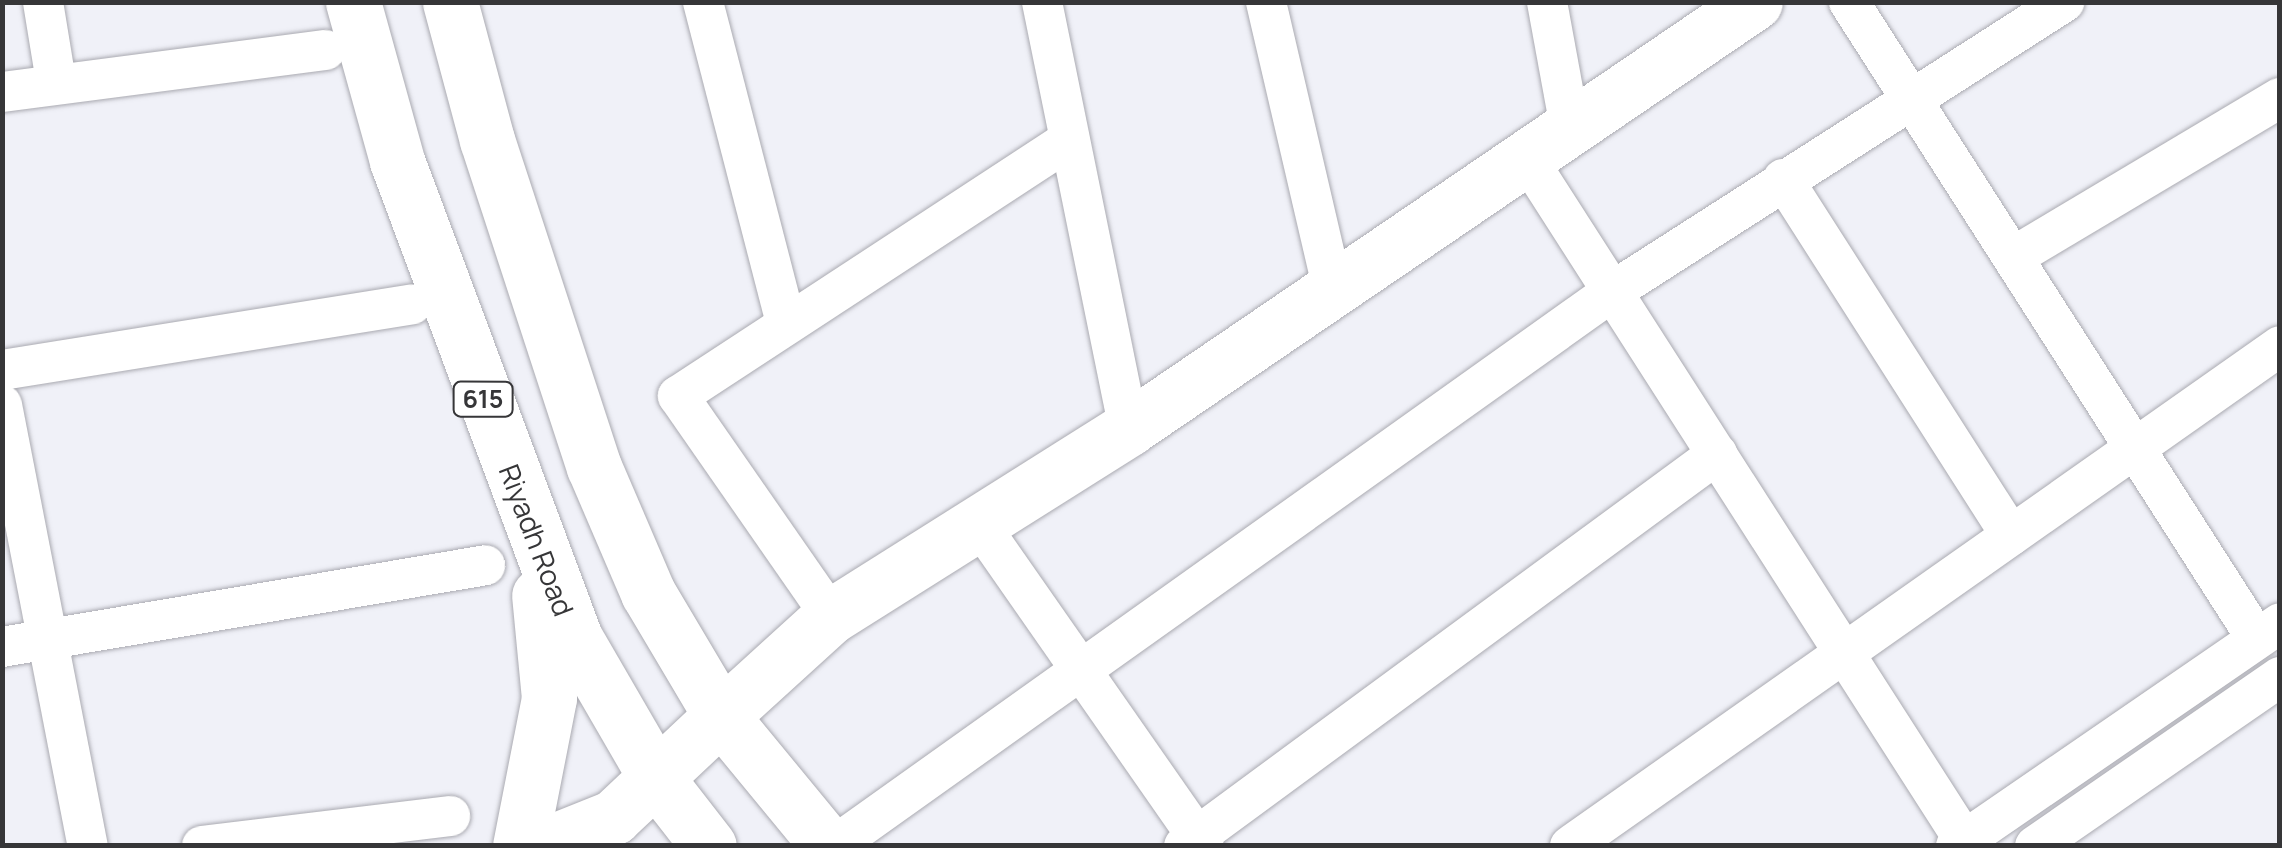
<!DOCTYPE html>
<html>
<head>
<meta charset="utf-8">
<style>
  body { margin:0 }
  #map { position:relative; width:2282px; height:848px; overflow:hidden; background:#f0f1f8; font-family:Manrope,sans-serif }
  div>[style] { position:absolute }
  .roads { filter:drop-shadow(0 0 2px #aaaab1) drop-shadow(0 0 2px #aaaab1) }
  .street>* { height:40px; margin:-20px; padding:0 20px; transform-origin:20px; border-radius:20px; background:#fff }
  .secondary>* { height:55px; margin:-27.5px; padding:0 27.5px; transform-origin:27.5px; border-radius:27.5px; background:#fff }
  .primary>* { height:55px; margin:-27.5px; padding:0 27.5px; transform-origin:27.5px; border-radius:27.5px; background:#fff }
  .highway>* { height:55px; margin:-27.5px; padding:0 27.5px; transform-origin:27.5px; border-radius:27.5px; background:#fff }
  span { translate:-50% -50%; white-space:nowrap; text-align:center; line-height:1.15; -webkit-text-stroke:9px #fff; paint-order:stroke }
  .shield-label span { padding:2px 8px; background:#fff; border:2px solid; border-radius:8px; -webkit-text-stroke-width:0 }
  .shield-label { font-size:25px; color:#363638; font-weight:700 }
  .street-label { font-size:28px; color:#363638 }
  .frame { position:absolute; inset:0; border:5px solid #363638; pointer-events:none }
</style>
</head>
<body>
<div id="map">
  <div class="roads">
    <div class="street">
      <div style="left:43px;top:2px;width:80px;rotate:80.7deg"></div>
      <div style="left:703px;top:2px;width:332px;rotate:75.5deg"></div>
      <div style="left:1042px;top:2px;width:435px;rotate:78.5deg"></div>
      <div style="left:1266px;top:2px;width:292px;rotate:76.9deg"></div>
      <div style="left:1547px;top:2px;width:127px;rotate:79.6deg"></div>
      <div style="left:1849px;top:2px;width:756px;rotate:57.36deg"></div>
      <div style="left:2px;top:92px;width:326px;rotate:-7.4deg"></div>
      <div style="left:1526px;top:157px;width:819px;rotate:57.32deg"></div>
      <div style="left:1783px;top:179px;width:423px;rotate:57.4deg"></div>
      <div style="left:2013px;top:257px;width:311px;rotate:-30.8deg"></div>
      <div style="left:2px;top:370px;width:415px;rotate:-9.1deg"></div>
      <div style="left:2px;top:405px;width:449px;rotate:79deg"></div>
      <div style="left:977px;top:521px;width:396px;rotate:55.1deg"></div>
      <div style="left:831px;top:616px;width:268px;rotate:-124.8deg"></div>
      <div style="left:678px;top:396px;width:467px;rotate:-33.2deg"></div>
      <div style="left:2px;top:647px;width:490px;rotate:-9.6deg"></div>
      <div style="left:202px;top:846px;width:250px;rotate:-6.9deg"></div>
      <div style="left:834px;top:846px;width:956px;rotate:-35.47deg"></div>
      <div style="left:1613px;top:291px;width:536px;rotate:-32.65deg"></div>
      <div style="left:1184px;top:846px;width:662px;rotate:-36.33deg"></div>
      <div style="left:1570px;top:846px;width:868px;rotate:-35.15deg"></div>
      <div style="left:1956px;top:846px;width:393px;rotate:-34.5deg"></div>
      <div style="left:2035px;top:846px;width:298px;rotate:-34.6deg"></div>
    </div>
    <div class="secondary">
      <div style="left:721px;top:716px;width:149px;rotate:-42.3deg"></div>
      <div style="left:831px;top:616px;width:352px;rotate:-32.2deg"></div>
      <div style="left:1129px;top:428px;width:757px;rotate:-34.24deg"></div>
    </div>
    <div class="primary">
      <div style="left:721px;top:716px;width:168px;rotate:50.5deg"></div>
      <div style="left:656px;top:778px;width:86px;rotate:52.1deg"></div>
    </div>
    <div class="highway">
      <div style="left:353px;top:2px;width:165px;rotate:74.5deg"></div>
      <div style="left:397px;top:161px;width:509px;rotate:69.54deg"></div>
      <div style="left:575px;top:638px;width:162px;rotate:59.9deg"></div>
      <div style="left:450px;top:2px;width:143px;rotate:75deg"></div>
      <div style="left:487px;top:140px;width:344px;rotate:71.9deg"></div>
      <div style="left:594px;top:467px;width:137px;rotate:66.8deg"></div>
      <div style="left:648px;top:593px;width:143px;rotate:59.3deg"></div>
      <div style="left:721px;top:716px;width:147px;rotate:136.7deg"></div>
      <div style="left:614px;top:817px;width:78px;rotate:158.1deg"></div>
      <div style="left:520px;top:846px;width:151px;rotate:-78.9deg"></div>
      <div style="left:549px;top:698px;width:103px;rotate:-95.5deg"></div>
    </div>
  </div>
  <div class="shield-label">
    <span style="left:483px;top:399px">615</span>
  </div>
  <div class="street-label">
    <span style="left:537px;top:540px;rotate:69deg">Riyadh Road</span>
  </div>
  <div class="frame"></div>
</div>
</body>
</html>
